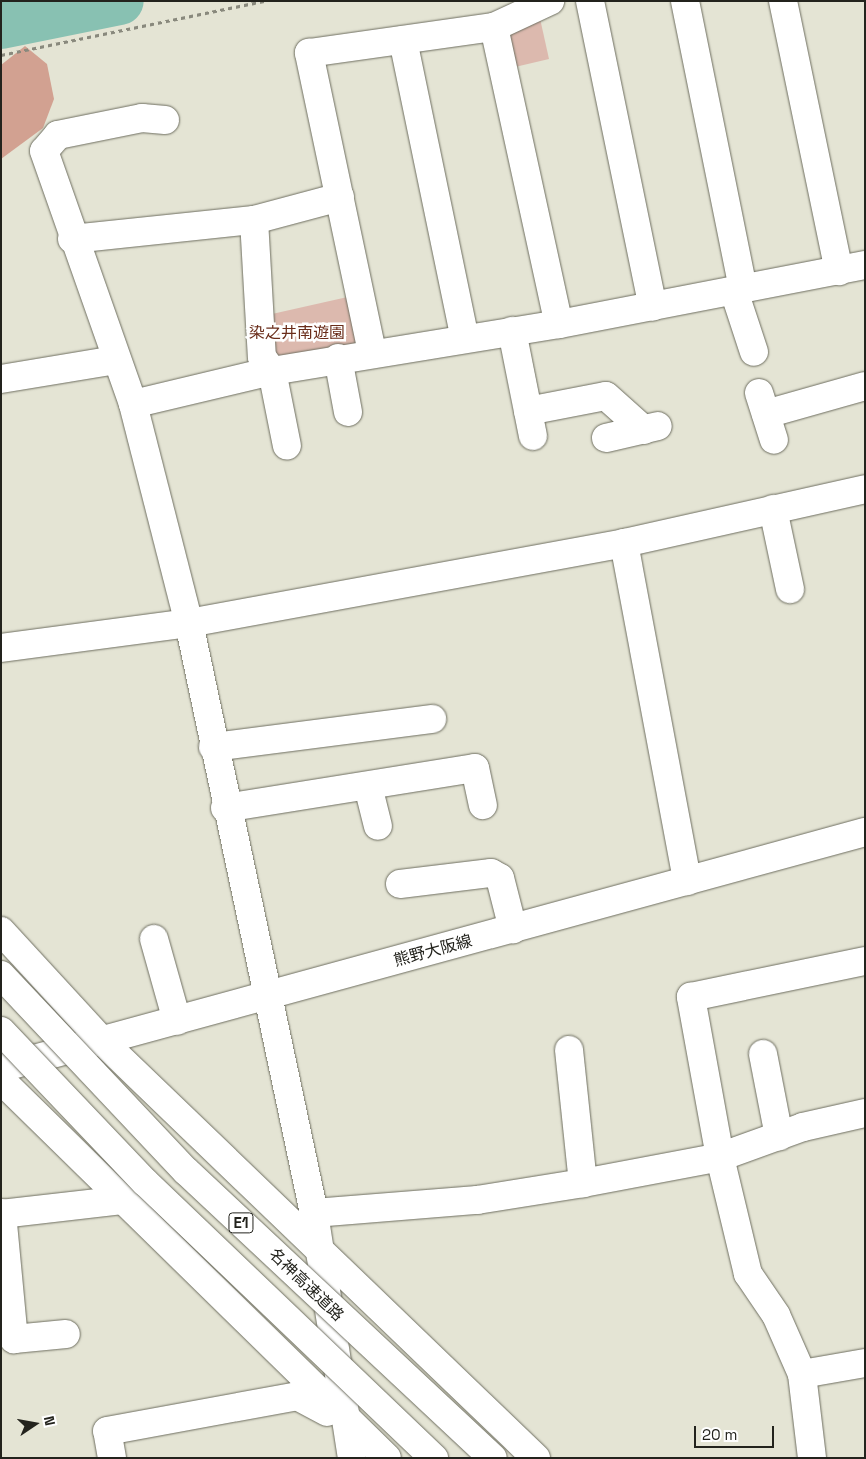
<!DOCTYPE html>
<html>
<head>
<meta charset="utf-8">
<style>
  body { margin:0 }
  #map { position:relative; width:866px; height:1459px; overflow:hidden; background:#e4e4d4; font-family:"Space Grotesk","Noto Sans JP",sans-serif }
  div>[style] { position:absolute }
  .green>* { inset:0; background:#dcb9ae }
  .forest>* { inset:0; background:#d2a191 }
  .river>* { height:48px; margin:-24px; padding:0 24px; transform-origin:24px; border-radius:24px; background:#88c1b2 }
  .path>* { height:3px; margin-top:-1.5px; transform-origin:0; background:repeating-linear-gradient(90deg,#89897d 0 4px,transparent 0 8px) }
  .roads { filter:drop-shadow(0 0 1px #6e6e60) drop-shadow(0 0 1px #6e6e60) }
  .minor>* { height:28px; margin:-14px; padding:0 14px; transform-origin:14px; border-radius:14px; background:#fff }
  .major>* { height:28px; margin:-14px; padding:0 14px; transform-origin:14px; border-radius:14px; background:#fff }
  .bridges { filter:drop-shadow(0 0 1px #6e6e60) drop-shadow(0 0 1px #6e6e60) }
  .highway-bridge>* { height:28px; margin:-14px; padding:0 14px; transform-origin:14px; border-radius:14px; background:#fff }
  span { translate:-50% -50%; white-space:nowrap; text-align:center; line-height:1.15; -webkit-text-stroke:5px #fff; paint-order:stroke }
  .shield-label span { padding:1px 4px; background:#fff; border:1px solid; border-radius:4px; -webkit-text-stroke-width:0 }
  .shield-label { font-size:15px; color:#23231d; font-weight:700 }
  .park-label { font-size:16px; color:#6a2d1a }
  .street-label { font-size:16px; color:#23231d }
  .frame { position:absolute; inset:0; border:2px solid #23231d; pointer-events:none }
  .north { position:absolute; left:10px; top:1399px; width:50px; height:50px; -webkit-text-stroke:4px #fff; paint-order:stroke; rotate:78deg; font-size:14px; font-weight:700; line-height:20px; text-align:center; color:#23231d }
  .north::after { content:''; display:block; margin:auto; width:18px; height:22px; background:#23231d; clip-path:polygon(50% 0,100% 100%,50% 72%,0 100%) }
  .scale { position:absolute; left:694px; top:1426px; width:80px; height:22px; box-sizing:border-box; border:2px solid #23231d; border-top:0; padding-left:6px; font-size:15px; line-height:18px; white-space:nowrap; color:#23231d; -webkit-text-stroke:4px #fff; paint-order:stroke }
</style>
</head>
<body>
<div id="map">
  <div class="green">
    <div style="clip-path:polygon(539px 14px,549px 59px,515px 67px,508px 40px,514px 26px)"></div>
    <div style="clip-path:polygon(352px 296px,362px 343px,273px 363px,272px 314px)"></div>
  </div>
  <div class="forest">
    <div style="clip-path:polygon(25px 46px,47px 64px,54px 99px,43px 128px,1px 159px,1px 65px)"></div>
  </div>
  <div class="river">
    <div style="left:1px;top:25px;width:121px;rotate:-11.4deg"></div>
  </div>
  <div class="path">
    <div style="left:1px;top:55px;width:269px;rotate:-11.6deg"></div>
  </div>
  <div class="roads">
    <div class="minor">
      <div style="left:590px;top:1px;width:312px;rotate:78.4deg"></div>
      <div style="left:685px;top:1px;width:294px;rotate:78.6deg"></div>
      <div style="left:783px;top:1px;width:276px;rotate:78.3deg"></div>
      <div style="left:494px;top:27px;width:304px;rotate:77.7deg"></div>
      <div style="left:403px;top:40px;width:305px;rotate:78.3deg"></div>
      <div style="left:165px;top:120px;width:23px;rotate:-175deg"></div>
      <div style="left:142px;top:118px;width:86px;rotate:168.6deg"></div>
      <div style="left:58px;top:135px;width:21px;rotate:131deg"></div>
      <div style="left:44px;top:151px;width:268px;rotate:70.6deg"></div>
      <div style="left:133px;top:404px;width:226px;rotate:75.7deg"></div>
      <div style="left:189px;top:623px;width:603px;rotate:78.04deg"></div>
      <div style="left:314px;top:1213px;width:248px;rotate:81.2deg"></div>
      <div style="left:254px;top:220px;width:137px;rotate:86.7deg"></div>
      <div style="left:262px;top:357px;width:17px;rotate:54deg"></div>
      <div style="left:272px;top:371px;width:76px;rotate:78.7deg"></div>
      <div style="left:72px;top:239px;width:183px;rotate:-6deg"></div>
      <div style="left:254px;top:220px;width:89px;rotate:-15deg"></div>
      <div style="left:734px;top:291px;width:64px;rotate:71.8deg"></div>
      <div style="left:512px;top:331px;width:107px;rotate:78.7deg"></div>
      <div style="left:372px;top:352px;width:306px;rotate:-101.9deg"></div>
      <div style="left:309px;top:53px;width:187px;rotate:-8deg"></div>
      <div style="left:494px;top:27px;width:62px;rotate:-24.9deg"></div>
      <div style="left:338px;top:358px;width:55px;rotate:79.5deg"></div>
      <div style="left:1px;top:379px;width:117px;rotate:-9.4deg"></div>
      <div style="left:759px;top:393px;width:49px;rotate:72.3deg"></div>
      <div style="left:133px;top:404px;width:143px;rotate:-13.4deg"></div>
      <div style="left:272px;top:371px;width:291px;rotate:-9.3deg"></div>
      <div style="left:559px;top:324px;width:312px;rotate:-10.9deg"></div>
      <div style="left:528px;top:411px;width:79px;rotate:-10.9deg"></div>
      <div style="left:606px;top:396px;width:51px;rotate:41.8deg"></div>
      <div style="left:766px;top:414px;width:103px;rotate:-15.8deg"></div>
      <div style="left:606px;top:438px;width:53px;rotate:-13deg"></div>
      <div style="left:773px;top:509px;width:82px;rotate:78deg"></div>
      <div style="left:624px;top:543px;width:344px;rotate:79.4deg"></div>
      <div style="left:1px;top:648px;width:190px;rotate:-7.6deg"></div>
      <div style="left:189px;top:623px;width:442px;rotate:-10.4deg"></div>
      <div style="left:624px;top:543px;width:247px;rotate:-12.6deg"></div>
      <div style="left:213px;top:747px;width:221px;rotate:-7.3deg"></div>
      <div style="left:368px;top:786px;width:41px;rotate:76deg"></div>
      <div style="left:225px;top:808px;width:253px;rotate:-9.1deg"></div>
      <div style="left:475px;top:768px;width:38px;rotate:78deg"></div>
      <div style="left:400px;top:884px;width:92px;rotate:-6.9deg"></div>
      <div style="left:491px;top:873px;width:10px;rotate:29deg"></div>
      <div style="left:500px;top:878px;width:53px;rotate:75.7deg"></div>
      <div style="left:1px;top:931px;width:149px;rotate:47.4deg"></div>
      <div style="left:102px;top:1041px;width:602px;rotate:43.86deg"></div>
      <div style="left:154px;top:939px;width:85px;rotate:74.3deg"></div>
      <div style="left:569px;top:1050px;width:134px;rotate:84deg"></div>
      <div style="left:763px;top:1054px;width:84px;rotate:79deg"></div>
      <div style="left:1px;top:1080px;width:540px;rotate:44.4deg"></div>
      <div style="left:2px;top:1213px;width:127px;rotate:84.6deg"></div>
      <div style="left:14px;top:1339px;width:52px;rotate:-5.5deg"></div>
      <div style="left:314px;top:1213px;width:164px;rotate:-4.6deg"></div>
      <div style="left:477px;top:1200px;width:107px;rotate:-9.1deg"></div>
      <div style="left:583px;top:1183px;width:139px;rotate:-10.7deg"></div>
      <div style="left:720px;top:1157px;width:88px;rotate:-19.9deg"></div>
      <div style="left:803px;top:1127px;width:64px;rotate:-12.7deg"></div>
      <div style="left:1px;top:1214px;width:124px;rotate:-6.5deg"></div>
      <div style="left:802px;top:1374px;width:64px;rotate:-9.9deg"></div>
      <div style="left:112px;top:1458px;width:27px;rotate:-100deg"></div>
      <div style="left:107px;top:1431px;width:193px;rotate:-10.4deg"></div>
      <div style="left:297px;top:1396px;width:34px;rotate:28deg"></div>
      <div style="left:812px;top:1458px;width:85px;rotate:-96.8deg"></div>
      <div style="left:802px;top:1374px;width:64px;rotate:-113.8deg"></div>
      <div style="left:776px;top:1315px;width:50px;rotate:-124.3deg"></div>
      <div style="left:748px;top:1274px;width:120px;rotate:-103.5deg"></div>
      <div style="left:720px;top:1157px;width:163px;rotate:-100.3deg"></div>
      <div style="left:691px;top:997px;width:178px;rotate:-11.7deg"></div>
    </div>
    <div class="major">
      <div style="left:1px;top:1068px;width:896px;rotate:-15.28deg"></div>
    </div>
  </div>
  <div class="bridges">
    <div class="highway-bridge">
      <div style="left:1px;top:975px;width:270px;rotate:46.7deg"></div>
      <div style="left:186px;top:1171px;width:420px;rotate:43.1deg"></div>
      <div style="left:1px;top:1031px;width:209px;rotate:46.4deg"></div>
      <div style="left:145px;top:1182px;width:400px;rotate:43.7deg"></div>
    </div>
  </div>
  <div class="shield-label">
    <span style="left:241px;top:1223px">E1</span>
  </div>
  <div class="park-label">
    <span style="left:297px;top:333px">染之井南遊園</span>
  </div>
  <div class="street-label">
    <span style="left:433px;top:951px;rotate:-15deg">熊野大阪線</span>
    <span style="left:306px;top:1285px;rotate:44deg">名神高速道路</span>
  </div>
  <div class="frame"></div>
  <div class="north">N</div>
  <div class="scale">20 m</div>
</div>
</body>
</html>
